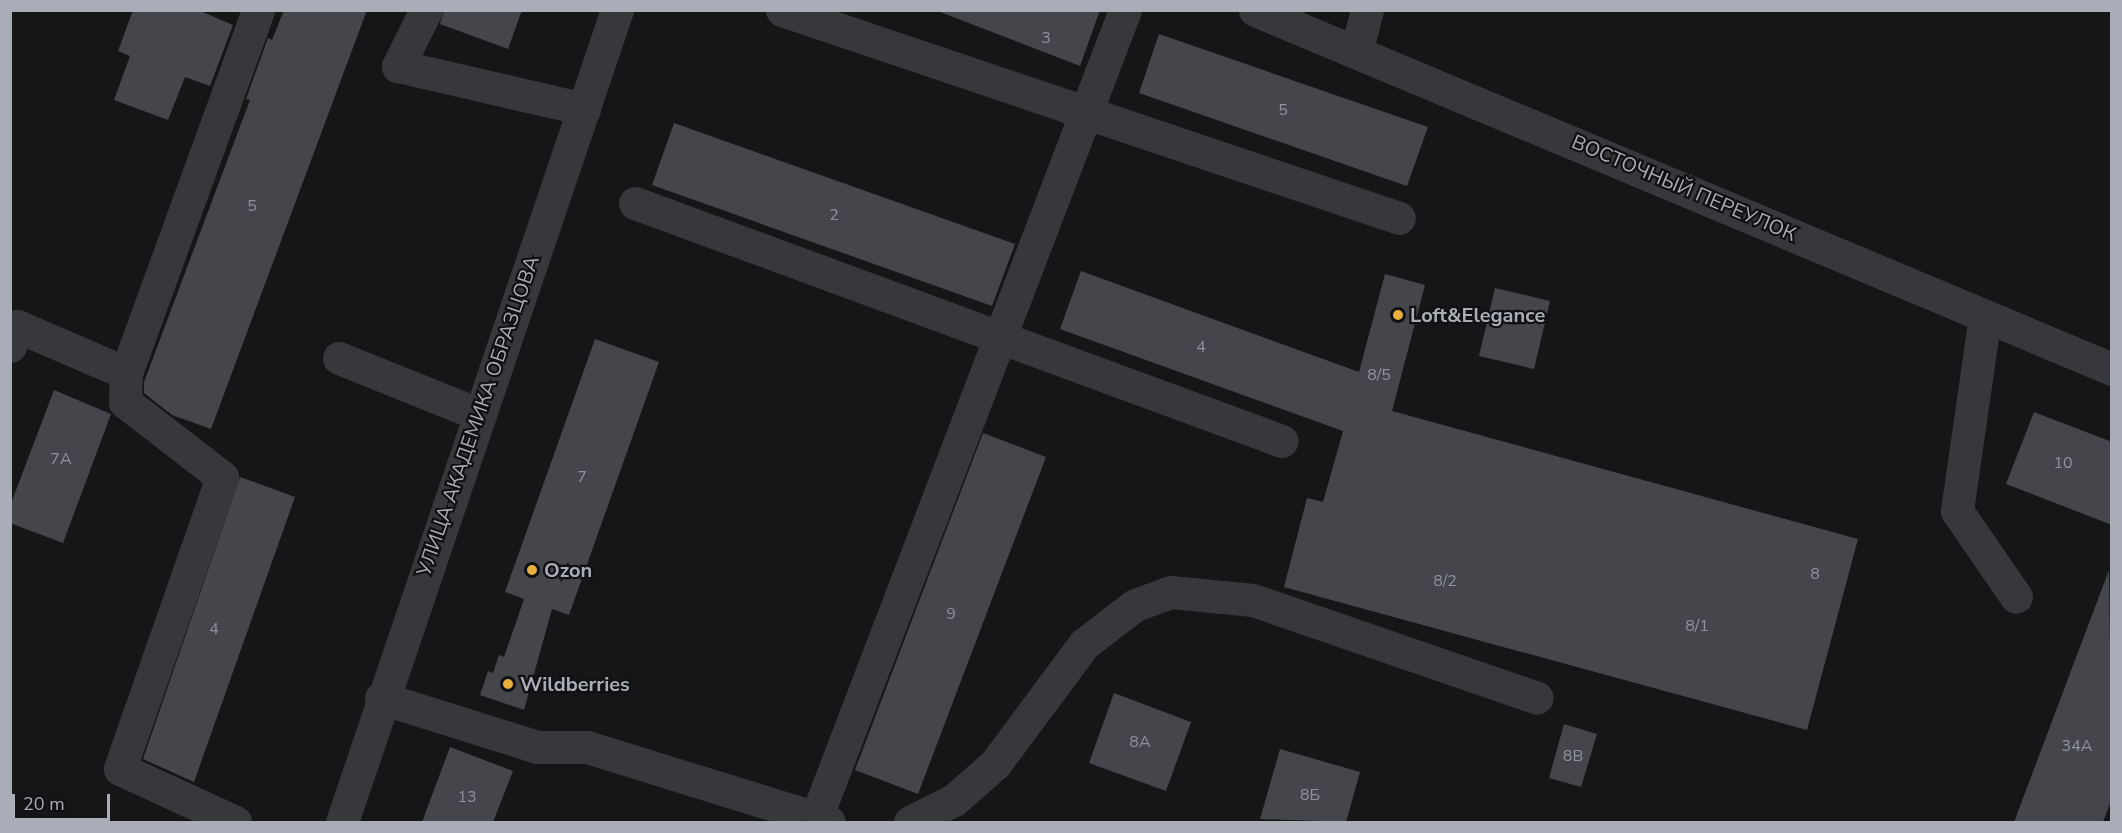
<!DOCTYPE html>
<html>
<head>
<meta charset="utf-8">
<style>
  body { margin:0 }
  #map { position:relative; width:2122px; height:833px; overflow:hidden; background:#161618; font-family:"Nunito Sans",sans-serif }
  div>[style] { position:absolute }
  .building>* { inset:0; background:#45464b }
  .minor>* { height:33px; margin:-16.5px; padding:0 16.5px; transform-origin:16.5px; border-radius:16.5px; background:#37383c }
  .dots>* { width:16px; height:16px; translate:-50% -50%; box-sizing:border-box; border:3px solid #111113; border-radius:50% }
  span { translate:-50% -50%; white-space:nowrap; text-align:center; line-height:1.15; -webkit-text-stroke:4.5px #111113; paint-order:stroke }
  .number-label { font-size:16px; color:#90939c }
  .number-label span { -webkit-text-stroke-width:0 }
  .street-label { font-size:20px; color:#a9adb7 }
  .poi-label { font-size:20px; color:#a9adb7; font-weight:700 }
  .left { translate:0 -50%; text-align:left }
  .frame { position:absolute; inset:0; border:12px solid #a9adb7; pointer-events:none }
  .scale { position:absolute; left:12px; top:794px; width:98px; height:27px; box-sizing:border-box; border:3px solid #a9adb7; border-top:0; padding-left:8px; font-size:18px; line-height:21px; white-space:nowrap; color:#a9adb7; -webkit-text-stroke:4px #111113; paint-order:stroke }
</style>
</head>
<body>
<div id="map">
  <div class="building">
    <div style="clip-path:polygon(133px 10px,198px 10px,233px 25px,210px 86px,185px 77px,168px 120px,114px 100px,130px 56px,118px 51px)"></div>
    <div style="clip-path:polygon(284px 10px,367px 10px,211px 429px,172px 415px,144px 393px,144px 382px,250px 100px,246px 99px,268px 38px,272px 40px)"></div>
    <div style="clip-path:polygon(444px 10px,522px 10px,508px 49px,440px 24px)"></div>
    <div style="clip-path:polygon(935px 10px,1100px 10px,1080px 66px)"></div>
    <div style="clip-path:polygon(1159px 34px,1428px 127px,1407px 186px,1139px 93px)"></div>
    <div style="clip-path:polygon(674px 123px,1015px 244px,992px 306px,652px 185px)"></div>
    <div style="clip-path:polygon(1081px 271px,1359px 372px,1385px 274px,1425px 285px,1392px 411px,1858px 539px,1807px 730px,1284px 587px,1307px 498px,1323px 502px,1343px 431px,1060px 329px)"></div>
    <div style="clip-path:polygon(1495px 288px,1550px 301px,1534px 369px,1479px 356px)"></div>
    <div style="clip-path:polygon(595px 339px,659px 362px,569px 615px,552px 609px,524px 710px,480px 695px,488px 671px,493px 673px,499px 655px,504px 657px,524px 599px,505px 592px)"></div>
    <div style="clip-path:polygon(54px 390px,111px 414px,63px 543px,10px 523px,10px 506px)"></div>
    <div style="clip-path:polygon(2034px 412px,2112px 442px,2112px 525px,2006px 484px)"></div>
    <div style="clip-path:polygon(983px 433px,1046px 457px,918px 794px,855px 770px)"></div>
    <div style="clip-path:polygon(240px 477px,295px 497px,194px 782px,143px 759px)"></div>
    <div style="clip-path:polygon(2109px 570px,2112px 799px,2103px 822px,2014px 822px)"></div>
    <div style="clip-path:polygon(1114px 693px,1191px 722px,1166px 791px,1089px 763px)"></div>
    <div style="clip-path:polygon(1564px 724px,1597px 734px,1581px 787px,1549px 778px)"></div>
    <div style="clip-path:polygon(450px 747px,513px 771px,493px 822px,422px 822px)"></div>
    <div style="clip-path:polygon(1280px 749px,1360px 772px,1346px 822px,1260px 819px)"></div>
  </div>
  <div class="minor">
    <div style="left:426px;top:10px;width:63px;rotate:116.6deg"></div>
    <div style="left:398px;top:66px;width:191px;rotate:13deg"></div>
    <div style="left:782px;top:10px;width:651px;rotate:18.63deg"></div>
    <div style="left:1255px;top:10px;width:929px;rotate:22.73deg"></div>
    <div style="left:1357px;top:49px;width:40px;rotate:-75.6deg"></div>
    <div style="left:635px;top:203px;width:689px;rotate:20.2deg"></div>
    <div style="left:1985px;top:316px;width:197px;rotate:98.2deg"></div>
    <div style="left:1957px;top:511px;width:104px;rotate:55.5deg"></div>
    <div style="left:10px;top:346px;width:21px;rotate:-71deg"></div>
    <div style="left:17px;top:326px;width:119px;rotate:23.3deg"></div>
    <div style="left:126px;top:373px;width:386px;rotate:-70deg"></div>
    <div style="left:339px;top:358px;width:150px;rotate:21.9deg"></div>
    <div style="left:126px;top:373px;width:29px;rotate:92deg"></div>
    <div style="left:125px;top:402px;width:123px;rotate:37.7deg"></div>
    <div style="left:222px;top:477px;width:309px;rotate:109.3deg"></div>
    <div style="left:120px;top:769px;width:127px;rotate:24.7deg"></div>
    <div style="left:381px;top:698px;width:164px;rotate:17.4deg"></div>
    <div style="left:537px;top:747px;width:50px"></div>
    <div style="left:587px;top:747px;width:253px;rotate:17.2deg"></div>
    <div style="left:816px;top:818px;width:865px;rotate:-69.07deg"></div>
    <div style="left:342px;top:822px;width:857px;rotate:-71.29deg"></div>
    <div style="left:910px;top:822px;width:49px;rotate:-26.6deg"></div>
    <div style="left:954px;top:800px;width:55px;rotate:-41.3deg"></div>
    <div style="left:995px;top:764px;width:149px;rotate:-53.4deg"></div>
    <div style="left:1084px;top:644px;width:64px;rotate:-37.4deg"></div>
    <div style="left:1135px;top:605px;width:38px;rotate:-20deg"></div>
    <div style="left:1171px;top:592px;width:82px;rotate:5.6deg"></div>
    <div style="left:1253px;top:600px;width:300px;rotate:19deg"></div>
  </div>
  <div class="dots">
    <div style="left:1398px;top:315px;background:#e8ae3d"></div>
    <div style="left:532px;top:570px;background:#e8ae3d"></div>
    <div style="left:508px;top:684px;background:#e8ae3d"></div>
  </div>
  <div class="number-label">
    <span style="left:1046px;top:38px">3</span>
    <span style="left:1283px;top:110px">5</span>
    <span style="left:252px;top:206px">5</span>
    <span style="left:834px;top:215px">2</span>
    <span style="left:1201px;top:347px">4</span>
    <span style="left:1379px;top:375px">8/5</span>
    <span style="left:61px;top:459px">7А</span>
    <span style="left:2063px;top:463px">10</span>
    <span style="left:582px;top:477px">7</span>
    <span style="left:1815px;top:574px">8</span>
    <span style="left:1445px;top:581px">8/2</span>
    <span style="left:951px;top:614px">9</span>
    <span style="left:1697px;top:626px">8/1</span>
    <span style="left:214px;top:629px">4</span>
    <span style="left:1140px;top:742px">8А</span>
    <span style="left:2077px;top:746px">34А</span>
    <span style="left:1573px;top:756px">8В</span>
    <span style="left:1310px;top:795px">8Б</span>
    <span style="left:467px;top:797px">13</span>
  </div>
  <div class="street-label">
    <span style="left:1684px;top:188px;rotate:23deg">ВОСТОЧНЫЙ ПЕРЕУЛОК</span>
    <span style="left:478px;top:416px;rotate:-71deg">УЛИЦА АКАДЕМИКА ОБРАЗЦОВА</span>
  </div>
  <div class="poi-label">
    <span class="left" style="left:1410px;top:315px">Loft&amp;Elegance</span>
    <span class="left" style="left:544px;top:570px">Ozon</span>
    <span class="left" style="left:520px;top:684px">Wildberries</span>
  </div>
  <div class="frame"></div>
  <div class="scale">20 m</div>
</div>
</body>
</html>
